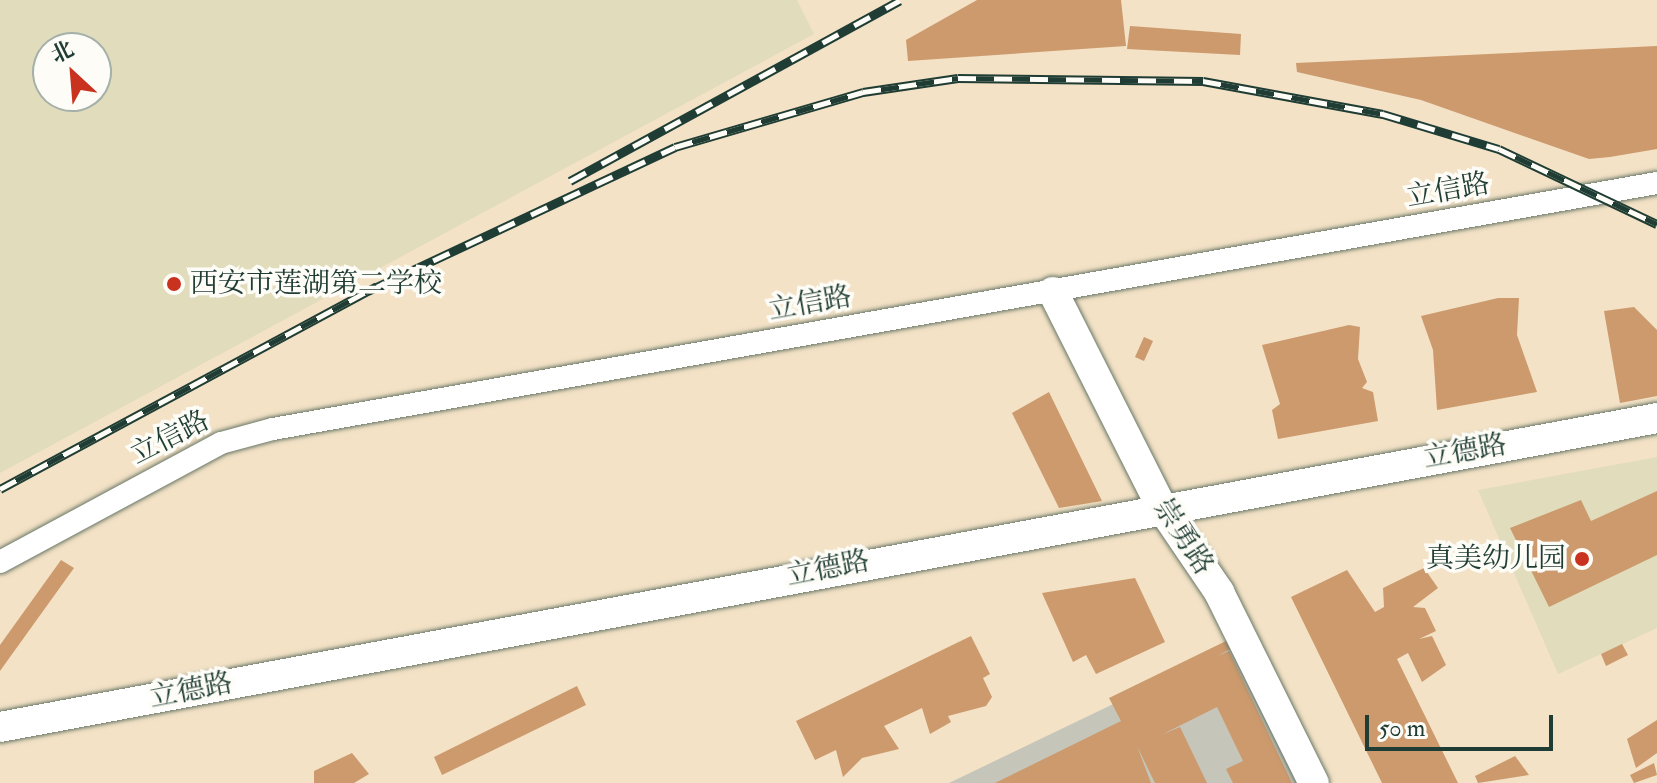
<!DOCTYPE html>
<html>
<head>
<meta charset="utf-8">
<style>
  body { margin:0 }
  #map { position:relative; width:1657px; height:783px; overflow:hidden; background:#f3e2c6; font-family:"IM FELL Double Pica","Noto Serif SC",serif }
  div>[style] { position:absolute }
  .built>* { inset:0; background:#e1dcbb }
  .industrial>* { inset:0; background:#c5c5b9 }
  .building>* { inset:0; background:#cc9a6d }
  .roads { filter:drop-shadow(0 0 2px #697767) drop-shadow(0 0 2px #697767) }
  .street>* { height:22px; margin:-11px; padding:0 11px; transform-origin:11px; border-radius:11px; background:#fff }
  .secondary>* { height:30px; margin:-15px; padding:0 15px; transform-origin:15px; border-radius:15px; background:#fff }
  .rail>* { height:9px; margin-top:-4.5px; transform-origin:0; background:repeating-linear-gradient(90deg,#fdfcf7 0 18px,#1f3d34 0 36px); box-sizing:border-box; border-block:2px solid #1f3d34 }
  .dots>* { width:22px; height:22px; translate:-50% -50%; box-sizing:border-box; border:4px solid #fdfcf7; border-radius:50% }
  span { translate:-50% -50%; white-space:nowrap; text-align:center; line-height:1.15; -webkit-text-stroke:7px #fdfcf7; paint-order:stroke }
  .street-label { font-size:28px; color:#1f3d34 }
  .poi-label { font-size:28px; color:#1f3d34 }
  .left { translate:0 -50%; text-align:left }
  .right { translate:-100% -50%; text-align:right }
  .north { position:absolute; left:32px; top:32px; width:80px; height:80px; box-sizing:border-box; background:#fdfcf7; border:2px solid #a4b0a9; border-radius:50%; rotate:334deg; font-size:22px; font-weight:700; line-height:32px; text-align:center; color:#1f3d34 }
  .north::after { content:''; display:block; margin:auto; width:28px; height:36px; background:#c8321e; clip-path:polygon(50% 0,100% 100%,50% 72%,0 100%) }
  .scale { position:absolute; left:1365px; top:715px; width:188px; height:36px; box-sizing:border-box; border:4px solid #1f3d34; border-top:0; padding-left:10px; font-size:24px; line-height:28px; white-space:nowrap; color:#1f3d34; -webkit-text-stroke:6px #fdfcf7; paint-order:stroke }
</style>
</head>
<body>
<div id="map">
  <div class="built">
    <div style="clip-path:polygon(evenodd,0 0,797px 0,814px 34px,0 473px,0 0,96px 48px,96px 96px,48px 96px,48px 48px,96px 48px)"></div>
    <div style="clip-path:polygon(1657px 457px,1657px 628px,1558px 674px,1478px 490px)"></div>
  </div>
  <div class="industrial">
    <div style="clip-path:polygon(1234px 646px,1297px 783px,949px 783px)"></div>
  </div>
  <div class="building">
    <div style="clip-path:polygon(977px 0,1121px 0,1126px 46px,908px 61px,906px 40px)"></div>
    <div style="clip-path:polygon(1130px 26px,1241px 34px,1240px 55px,1127px 49px)"></div>
    <div style="clip-path:polygon(1657px 46px,1657px 149px,1610px 157px,1589px 159px,1421px 100px,1297px 72px,1296px 63px)"></div>
    <div style="clip-path:polygon(1498px 298px,1519px 298px,1517px 335px,1537px 392px,1437px 410px,1433px 350px,1421px 316px)"></div>
    <div style="clip-path:polygon(1634px 307px,1657px 330px,1657px 396px,1620px 403px,1604px 311px)"></div>
    <div style="clip-path:polygon(1349px 325px,1360px 327px,1358px 359px,1367px 382px,1362px 388px,1373px 392px,1378px 421px,1278px 439px,1272px 410px,1280px 404px,1262px 345px)"></div>
    <div style="clip-path:polygon(1144px 337px,1153px 341px,1144px 361px,1135px 357px)"></div>
    <div style="clip-path:polygon(1049px 392px,1102px 501px,1059px 508px,1012px 413px)"></div>
    <div style="clip-path:polygon(1657px 491px,1657px 555px,1549px 607px,1510px 528px,1581px 500px,1591px 521px)"></div>
    <div style="clip-path:polygon(61px 560px,74px 568px,0 671px,0 645px)"></div>
    <div style="clip-path:polygon(1424px 568px,1438px 588px,1413px 607px,1425px 608px,1436px 631px,1419px 639px,1432px 636px,1446px 665px,1422px 682px,1408px 653px,1397px 659px,1458px 783px,1382px 783px,1291px 597px,1347px 570px,1375px 612px,1384px 607px,1383px 588px)"></div>
    <div style="clip-path:polygon(1135px 578px,1165px 642px,1096px 674px,1086px 655px,1073px 662px,1042px 593px)"></div>
    <div style="clip-path:polygon(971px 636px,990px 674px,983px 678px,992px 697px,986px 706px,948px 716px,951px 722px,930px 734px,922px 708px,884px 726px,899px 749px,862px 758px,843px 777px,836px 750px,815px 760px,796px 721px)"></div>
    <div style="clip-path:polygon(1226px 641px,1230px 649px,1217px 656px,1229px 651px,1292px 783px,1233px 783px,1226px 769px,1243px 761px,1217px 707px,1161px 735px,1180px 727px,1207px 783px,1155px 783px,1137px 746px,1151px 783px,995px 783px,1121px 721px,1109px 698px)"></div>
    <div style="clip-path:polygon(1622px 644px,1628px 655px,1606px 666px,1601px 654px)"></div>
    <div style="clip-path:polygon(577px 686px,586px 705px,442px 775px,434px 757px)"></div>
    <div style="clip-path:polygon(1657px 720px,1657px 753px,1636px 768px,1627px 739px)"></div>
    <div style="clip-path:polygon(352px 753px,369px 774px,354px 783px,314px 783px,314px 771px)"></div>
    <div style="clip-path:polygon(1515px 756px,1529px 775px,1478px 783px,1475px 776px)"></div>
    <div style="clip-path:polygon(1654px 763px,1657px 775px,1634px 783px,1630px 775px)"></div>
  </div>
  <div class="roads">
    <div class="street">
      <div style="left:0;top:562px;width:251px;rotate:-28.3deg"></div>
      <div style="left:221px;top:443px;width:54px;rotate:-15.1deg"></div>
      <div style="left:273px;top:429px;width:1406px;rotate:-10.08deg"></div>
    </div>
    <div class="secondary">
      <div style="left:1053px;top:292px;width:242px;rotate:63.2deg"></div>
      <div style="left:1162px;top:508px;width:102px;rotate:55.8deg"></div>
      <div style="left:1219px;top:592px;width:213px;rotate:63.6deg"></div>
      <div style="left:0;top:727px;width:1686px;rotate:-10.56deg"></div>
    </div>
  </div>
  <div class="rail">
    <div style="left:570px;top:181px;width:376px;rotate:-28.7deg"></div>
    <div style="left:368px;top:291px;width:339px;rotate:-25.1deg"></div>
    <div style="left:675px;top:147px;width:196px;rotate:-16.3deg"></div>
    <div style="left:863px;top:92px;width:96px;rotate:-8.4deg"></div>
    <div style="left:958px;top:78px;width:245px;rotate:0.7deg"></div>
    <div style="left:1203px;top:81px;width:183px;rotate:10.4deg"></div>
    <div style="left:1383px;top:114px;width:121px;rotate:16.8deg"></div>
    <div style="left:1499px;top:149px;width:175px;rotate:25.4deg"></div>
    <div style="left:0;top:489px;width:428px;rotate:-28.3deg"></div>
  </div>
  <div class="dots">
    <div style="left:174px;top:284px;background:#c8321e"></div>
    <div style="left:1582px;top:559px;background:#c8321e"></div>
  </div>
  <div class="street-label">
    <span style="left:1448px;top:191px;rotate:-10deg">立信路</span>
    <span style="left:810px;top:304px;rotate:-10deg">立信路</span>
    <span style="left:170px;top:438px;rotate:-27deg">立信路</span>
    <span style="left:1465px;top:452px;rotate:-10deg">立德路</span>
    <span style="left:1183px;top:537px;rotate:57deg">崇勇路</span>
    <span style="left:828px;top:569px;rotate:-11deg">立德路</span>
    <span style="left:191px;top:691px;rotate:-11deg">立德路</span>
  </div>
  <div class="poi-label">
    <span class="left" style="left:190px;top:284px">西安市莲湖第二学校</span>
    <span class="right" style="left:1566px;top:559px">真美幼儿园</span>
  </div>
  <div class="north">北</div>
  <div class="scale">50 m</div>
</div>
</body>
</html>
